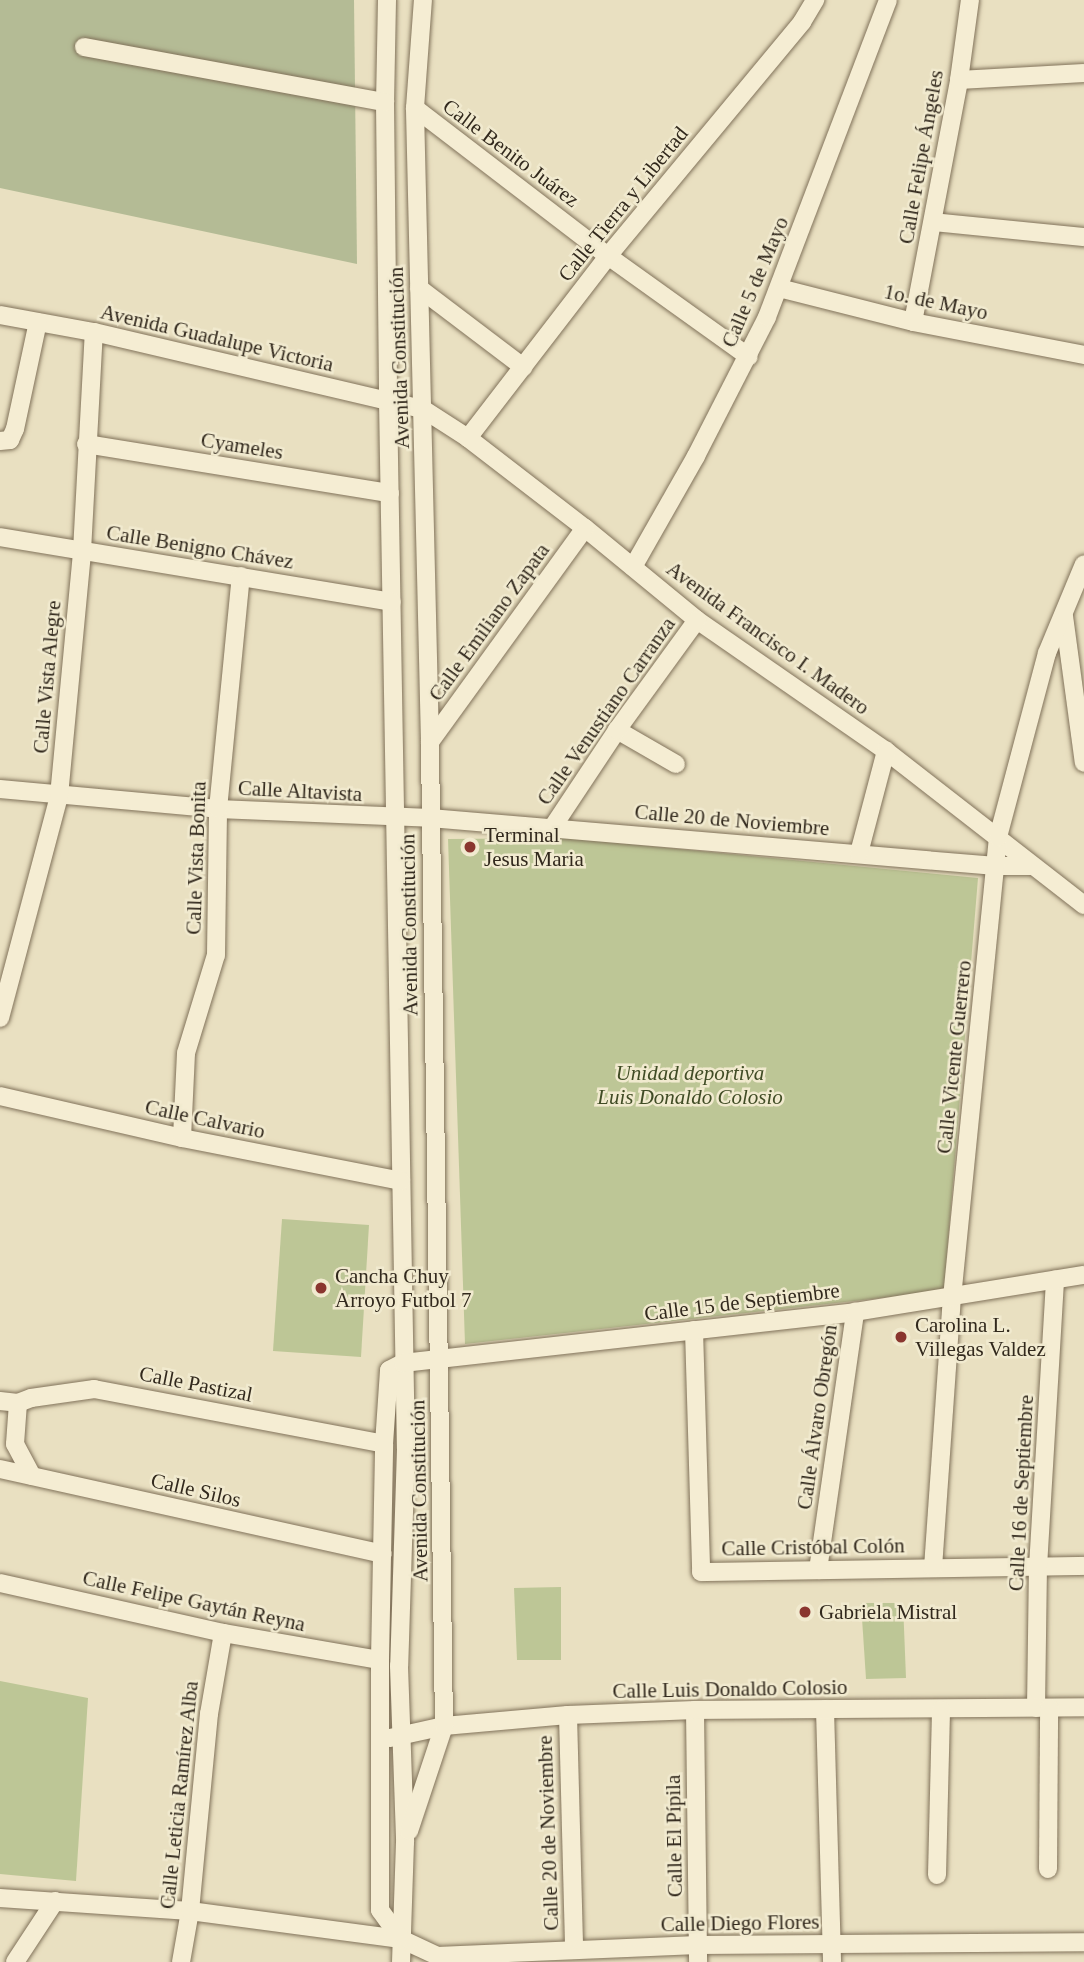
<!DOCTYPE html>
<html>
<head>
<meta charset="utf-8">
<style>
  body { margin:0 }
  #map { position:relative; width:1084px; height:1962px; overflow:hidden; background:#e9e0c1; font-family:"Times New Roman",serif }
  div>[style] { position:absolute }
  .green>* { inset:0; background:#bdc696 }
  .cemetery>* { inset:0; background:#b4bb95 }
  .roads { filter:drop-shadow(0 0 2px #81725a) drop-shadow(0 0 2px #81725a) }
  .minor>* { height:18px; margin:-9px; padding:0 9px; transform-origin:9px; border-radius:9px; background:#f5edd3 }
  .dots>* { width:19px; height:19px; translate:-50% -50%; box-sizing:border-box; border:4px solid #f1eacf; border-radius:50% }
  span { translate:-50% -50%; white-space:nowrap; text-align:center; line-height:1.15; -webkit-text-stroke:5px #f1eacf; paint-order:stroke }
  .street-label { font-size:21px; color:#32291d }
  .poi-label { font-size:21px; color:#32291d }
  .left { translate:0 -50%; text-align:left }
  .park-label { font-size:21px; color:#404c25; font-style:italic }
</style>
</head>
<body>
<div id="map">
  <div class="green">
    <div style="clip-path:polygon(567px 838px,978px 878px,944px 1291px,465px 1344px,448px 839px)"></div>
    <div style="clip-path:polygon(282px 1219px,369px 1225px,361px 1357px,273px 1351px)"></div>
    <div style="clip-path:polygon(561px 1587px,561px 1660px,517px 1660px,514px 1588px)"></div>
    <div style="clip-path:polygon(861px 1603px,903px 1603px,906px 1678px,866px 1679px)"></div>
    <div style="clip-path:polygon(0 1681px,88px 1698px,76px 1881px,0 1874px)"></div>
  </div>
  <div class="cemetery">
    <div style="clip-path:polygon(0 0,354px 0,357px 264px,0 188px)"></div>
  </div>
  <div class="roads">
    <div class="minor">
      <div style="left:387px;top:0;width:102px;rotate:91.1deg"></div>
      <div style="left:385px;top:102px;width:298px;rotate:89.4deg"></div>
      <div style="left:388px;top:400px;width:1049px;rotate:89.02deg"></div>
      <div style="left:406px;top:1449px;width:217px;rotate:91.8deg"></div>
      <div style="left:399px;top:1666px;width:176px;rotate:88deg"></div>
      <div style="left:405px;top:1842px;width:120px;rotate:91.9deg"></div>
      <div style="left:84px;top:47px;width:306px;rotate:10.4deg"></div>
      <div style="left:959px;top:80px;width:125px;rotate:-3.2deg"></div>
      <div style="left:415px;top:108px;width:243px;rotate:37.5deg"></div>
      <div style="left:608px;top:256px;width:173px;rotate:35.6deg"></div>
      <div style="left:933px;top:222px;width:152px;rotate:5.7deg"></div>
      <div style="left:419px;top:288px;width:131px;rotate:37.2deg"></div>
      <div style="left:779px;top:288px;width:138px;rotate:14.2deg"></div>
      <div style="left:913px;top:322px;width:174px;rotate:10.9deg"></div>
      <div style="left:0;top:315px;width:96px;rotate:10.3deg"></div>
      <div style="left:94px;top:332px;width:338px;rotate:13.2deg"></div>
      <div style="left:423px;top:409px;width:54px;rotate:32.8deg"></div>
      <div style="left:468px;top:438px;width:148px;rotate:37.6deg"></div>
      <div style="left:585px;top:528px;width:145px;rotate:39.4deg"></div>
      <div style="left:697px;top:620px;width:230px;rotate:34.7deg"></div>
      <div style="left:886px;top:751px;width:251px;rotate:37.9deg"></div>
      <div style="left:913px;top:322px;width:246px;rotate:-79.2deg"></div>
      <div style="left:959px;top:80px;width:81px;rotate:-82.2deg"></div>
      <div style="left:468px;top:438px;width:230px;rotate:-52.4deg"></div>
      <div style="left:608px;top:256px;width:304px;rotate:-50.3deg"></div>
      <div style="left:802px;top:22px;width:26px;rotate:-59deg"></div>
      <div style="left:0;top:441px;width:10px;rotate:-6deg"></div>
      <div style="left:10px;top:440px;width:12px;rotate:-66deg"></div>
      <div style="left:15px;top:429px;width:109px;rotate:-77.9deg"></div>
      <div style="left:86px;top:444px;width:308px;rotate:9.2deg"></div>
      <div style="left:0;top:537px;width:397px;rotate:9.4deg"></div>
      <div style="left:633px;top:567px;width:128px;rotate:-60.4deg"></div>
      <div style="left:696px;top:456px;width:156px;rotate:-62.9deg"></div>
      <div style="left:767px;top:317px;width:339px;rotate:-69.1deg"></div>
      <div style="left:1064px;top:616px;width:148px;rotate:82.3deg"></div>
      <div style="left:617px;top:730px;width:68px;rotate:30deg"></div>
      <div style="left:430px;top:742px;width:264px;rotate:-54.1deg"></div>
      <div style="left:0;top:789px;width:219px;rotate:5.2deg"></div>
      <div style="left:218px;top:809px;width:212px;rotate:2.4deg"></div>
      <div style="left:430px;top:818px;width:568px;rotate:4.85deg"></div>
      <div style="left:996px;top:866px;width:35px"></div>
      <div style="left:552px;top:828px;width:118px;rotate:-56.4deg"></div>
      <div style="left:617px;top:730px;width:136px;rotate:-54deg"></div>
      <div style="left:859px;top:853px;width:106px;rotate:-75.2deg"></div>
      <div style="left:0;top:1018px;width:230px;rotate:-75.1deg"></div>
      <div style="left:59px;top:796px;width:246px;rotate:-84.6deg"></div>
      <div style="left:82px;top:551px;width:219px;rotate:-86.9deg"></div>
      <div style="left:0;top:1096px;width:187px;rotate:13deg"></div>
      <div style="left:182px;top:1138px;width:223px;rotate:11.1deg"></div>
      <div style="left:182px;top:1138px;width:85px;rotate:-87.3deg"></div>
      <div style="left:186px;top:1053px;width:102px;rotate:-73deg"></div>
      <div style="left:216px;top:955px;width:146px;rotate:-89.2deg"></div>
      <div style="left:218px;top:809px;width:234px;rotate:-84.4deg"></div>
      <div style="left:694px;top:1330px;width:242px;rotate:88.3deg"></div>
      <div style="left:701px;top:1572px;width:383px;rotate:-0.9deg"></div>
      <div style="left:0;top:1401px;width:18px;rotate:6deg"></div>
      <div style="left:18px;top:1403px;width:14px;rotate:-21deg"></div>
      <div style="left:31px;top:1398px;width:64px;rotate:-8.1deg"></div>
      <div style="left:94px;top:1389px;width:295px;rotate:10.7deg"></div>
      <div style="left:18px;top:1403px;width:41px;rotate:94.2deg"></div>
      <div style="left:15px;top:1444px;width:36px;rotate:62deg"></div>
      <div style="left:0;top:1469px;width:392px;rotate:12.5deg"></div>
      <div style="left:933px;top:1568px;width:271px;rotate:-86deg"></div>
      <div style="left:952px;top:1298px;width:463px;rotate:-84.3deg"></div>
      <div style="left:998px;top:837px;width:190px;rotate:-75.1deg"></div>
      <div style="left:1047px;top:653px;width:96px;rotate:-67.4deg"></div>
      <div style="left:818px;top:1570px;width:261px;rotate:-81.8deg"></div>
      <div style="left:0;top:1583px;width:229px;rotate:12.6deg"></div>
      <div style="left:223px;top:1633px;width:159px;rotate:9.8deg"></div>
      <div style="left:1036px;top:1708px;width:141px;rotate:-89.2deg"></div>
      <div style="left:1038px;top:1567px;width:288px;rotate:-86.6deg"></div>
      <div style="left:825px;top:1709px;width:253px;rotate:88.4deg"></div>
      <div style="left:695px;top:1710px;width:252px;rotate:89.3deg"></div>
      <div style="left:568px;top:1715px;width:235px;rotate:88.5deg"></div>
      <div style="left:390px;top:1738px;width:55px;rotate:-12.5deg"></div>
      <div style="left:444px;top:1726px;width:124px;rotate:-5.1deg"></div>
      <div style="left:568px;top:1715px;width:127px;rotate:-2.3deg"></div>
      <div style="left:695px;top:1710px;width:389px;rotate:-0.4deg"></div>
      <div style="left:409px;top:1831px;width:111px;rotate:-71.6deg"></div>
      <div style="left:444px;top:1726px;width:984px;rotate:-90.82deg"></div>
      <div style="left:430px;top:742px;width:634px;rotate:-91.36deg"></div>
      <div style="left:415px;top:108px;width:108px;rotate:-85.8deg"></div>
      <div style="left:1048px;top:1869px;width:161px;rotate:-89.6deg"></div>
      <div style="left:937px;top:1875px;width:165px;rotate:-88.6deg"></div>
      <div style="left:0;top:1898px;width:190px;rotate:3.9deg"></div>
      <div style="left:190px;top:1911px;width:213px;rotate:7.6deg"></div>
      <div style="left:401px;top:1939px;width:40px;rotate:25deg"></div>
      <div style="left:437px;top:1956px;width:261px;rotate:-2.4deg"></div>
      <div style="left:698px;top:1945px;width:386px;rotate:-0.4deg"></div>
      <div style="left:401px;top:1939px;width:36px;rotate:-126deg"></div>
      <div style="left:380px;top:1910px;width:250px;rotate:-90deg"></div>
      <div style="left:380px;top:1660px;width:216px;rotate:-88.9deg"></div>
      <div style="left:384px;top:1444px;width:74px;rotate:-86.1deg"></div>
      <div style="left:389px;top:1370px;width:16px;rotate:-27deg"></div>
      <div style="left:403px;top:1363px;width:455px;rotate:-6.4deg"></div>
      <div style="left:855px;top:1312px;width:232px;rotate:-9.2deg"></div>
      <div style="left:15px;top:1962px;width:73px;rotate:-56.7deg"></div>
      <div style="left:181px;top:1962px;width:52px;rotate:-80deg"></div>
      <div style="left:190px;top:1911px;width:198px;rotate:-84.5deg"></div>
      <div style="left:209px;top:1714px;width:82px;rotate:-80.2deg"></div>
    </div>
  </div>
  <div class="dots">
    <div style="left:470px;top:847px;background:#8a362f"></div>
    <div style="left:321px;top:1288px;background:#8a362f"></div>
    <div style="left:901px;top:1337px;background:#8a362f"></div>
    <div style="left:805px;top:1612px;background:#8a362f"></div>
  </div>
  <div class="street-label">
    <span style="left:511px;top:153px;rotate:37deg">Calle Benito Juárez</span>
    <span style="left:921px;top:157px;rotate:-80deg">Calle Felipe Ángeles</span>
    <span style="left:623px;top:204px;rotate:-51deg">Calle Tierra y Libertad</span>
    <span style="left:755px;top:282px;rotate:-67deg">Calle 5 de Mayo</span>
    <span style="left:936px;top:302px;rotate:12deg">1o. de Mayo</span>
    <span style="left:217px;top:338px;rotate:13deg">Avenida Guadalupe Victoria</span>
    <span style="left:399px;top:358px;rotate:-92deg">Avenida Constitución</span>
    <span style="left:242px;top:446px;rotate:9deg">Cyameles</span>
    <span style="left:200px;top:547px;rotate:9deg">Calle Benigno Chávez</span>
    <span style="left:489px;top:622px;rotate:-54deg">Calle Emiliano Zapata</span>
    <span style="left:768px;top:638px;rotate:36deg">Avenida Francisco I. Madero</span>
    <span style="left:47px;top:677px;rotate:-85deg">Calle Vista Alegre</span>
    <span style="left:606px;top:711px;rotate:-55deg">Calle Venustiano Carranza</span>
    <span style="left:300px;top:791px;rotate:3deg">Calle Altavista</span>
    <span style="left:732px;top:820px;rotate:5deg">Calle 20 de Noviembre</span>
    <span style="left:196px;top:858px;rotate:-88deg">Calle Vista Bonita</span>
    <span style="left:409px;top:925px;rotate:-91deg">Avenida Constitución</span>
    <span style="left:954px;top:1057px;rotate:-84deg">Calle Vicente Guerrero</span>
    <span style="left:205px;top:1119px;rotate:12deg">Calle Calvario</span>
    <span style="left:742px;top:1302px;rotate:-7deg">Calle 15 de Septiembre</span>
    <span style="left:196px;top:1384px;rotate:11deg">Calle Pastizal</span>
    <span style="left:817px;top:1417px;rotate:-82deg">Calle Álvaro Obregón</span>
    <span style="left:196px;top:1490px;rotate:13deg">Calle Silos</span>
    <span style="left:419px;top:1491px;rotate:-91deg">Avenida Constitución</span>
    <span style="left:1021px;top:1493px;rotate:-87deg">Calle 16 de Septiembre</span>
    <span style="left:813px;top:1547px;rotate:-1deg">Calle Cristóbal Colón</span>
    <span style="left:194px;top:1601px;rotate:12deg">Calle Felipe Gaytán Reyna</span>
    <span style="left:730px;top:1689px;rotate:-1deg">Calle Luis Donaldo Colosio</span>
    <span style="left:179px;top:1795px;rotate:-84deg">Calle Leticia Ramírez Alba</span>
    <span style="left:548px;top:1833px;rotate:-92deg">Calle 20 de Noviembre</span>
    <span style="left:674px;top:1836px;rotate:-91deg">Calle El Pípila</span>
    <span style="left:740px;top:1923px;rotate:-1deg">Calle Diego Flores</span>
  </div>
  <div class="poi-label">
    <span class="left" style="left:484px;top:847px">Terminal<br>Jesus Maria</span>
    <span class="left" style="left:335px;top:1288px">Cancha Chuy<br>Arroyo Futbol 7</span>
    <span class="left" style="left:915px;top:1337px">Carolina L.<br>Villegas Valdez</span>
    <span class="left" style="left:819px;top:1612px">Gabriela Mistral</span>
  </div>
  <div class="park-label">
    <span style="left:690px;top:1085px">Unidad deportiva<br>Luis Donaldo Colosio</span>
  </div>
</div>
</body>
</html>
